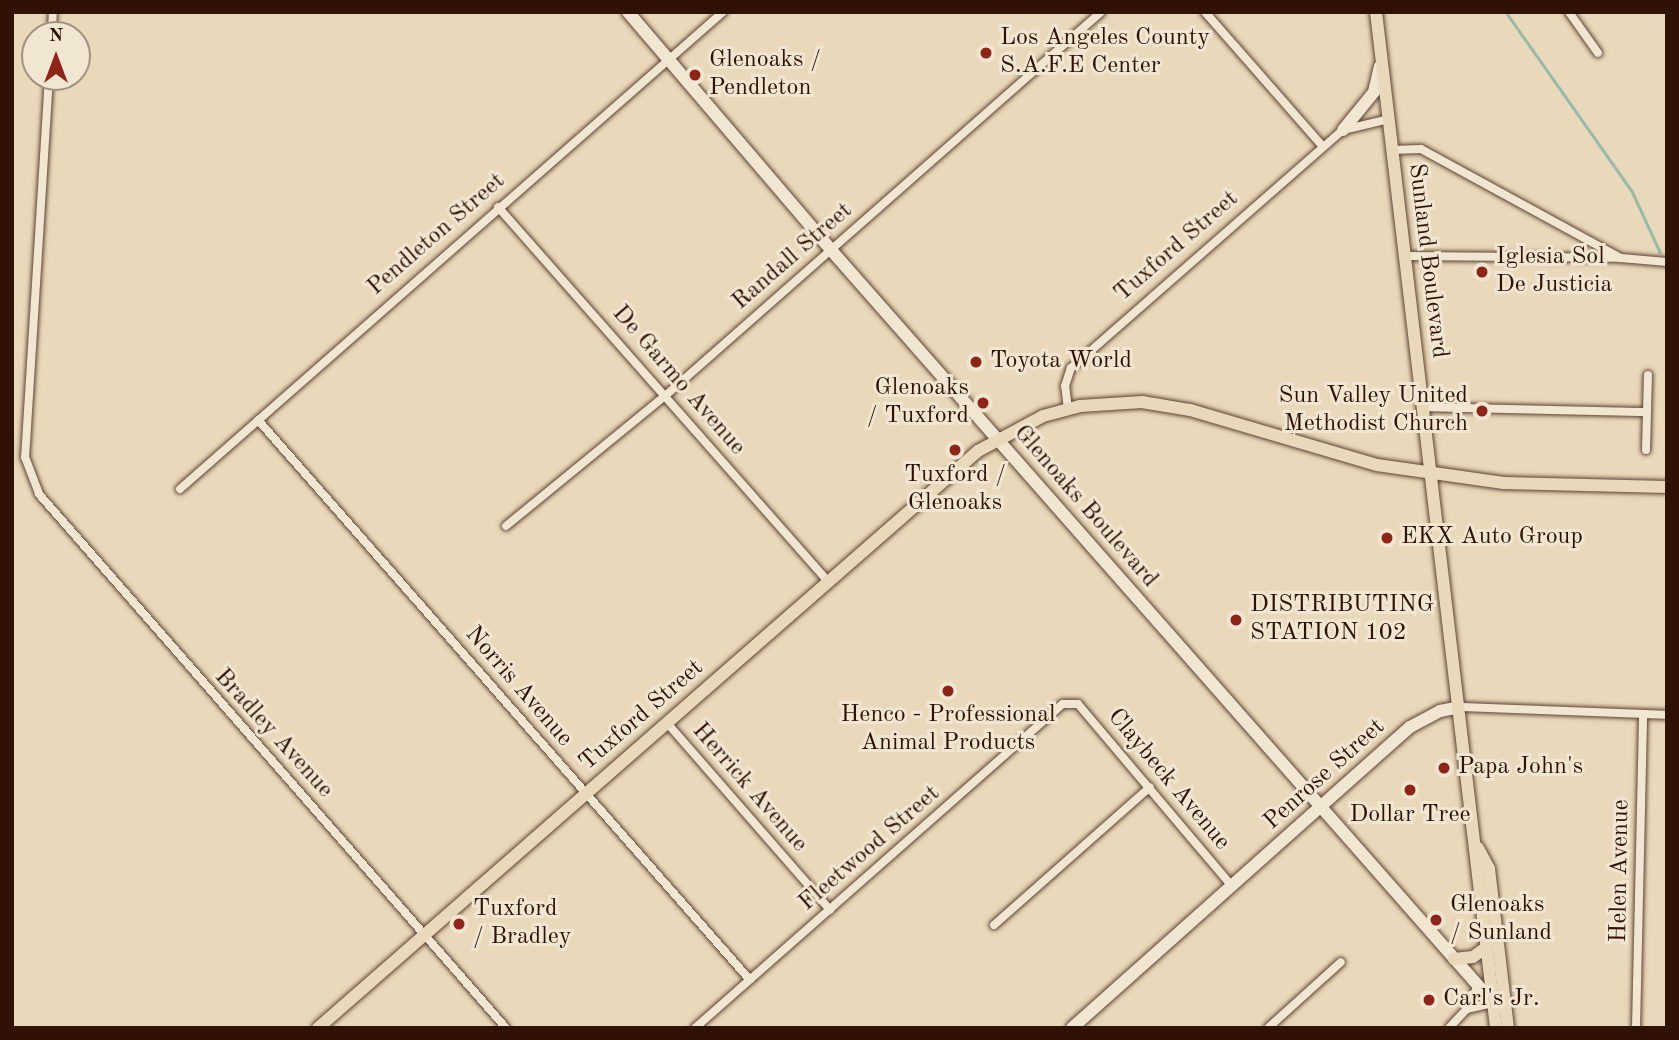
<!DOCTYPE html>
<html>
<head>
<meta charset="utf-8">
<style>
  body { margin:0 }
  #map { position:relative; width:1679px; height:1040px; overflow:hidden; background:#e9d8b9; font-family:"Old Standard TT",serif }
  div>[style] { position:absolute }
  .stream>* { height:2.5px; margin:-1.25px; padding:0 1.25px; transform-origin:1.25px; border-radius:1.25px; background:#98baab }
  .roads { filter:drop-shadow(0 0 2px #5e4333) drop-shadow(0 0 2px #5e4333) }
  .street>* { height:8px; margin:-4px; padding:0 4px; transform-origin:4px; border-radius:4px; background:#f1e6d2 }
  .secondary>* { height:12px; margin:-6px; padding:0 6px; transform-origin:6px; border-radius:6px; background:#f1e6d2 }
  .primary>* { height:12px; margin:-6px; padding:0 6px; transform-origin:6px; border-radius:6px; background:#e9d8b9 }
  .dots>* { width:19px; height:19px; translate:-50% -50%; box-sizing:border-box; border:4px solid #f1e6d2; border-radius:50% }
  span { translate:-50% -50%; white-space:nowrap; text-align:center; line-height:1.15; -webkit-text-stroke:6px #f1e6d2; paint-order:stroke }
  .poi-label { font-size:24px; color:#2f1106 }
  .left { translate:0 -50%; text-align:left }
  .right { translate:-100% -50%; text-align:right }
  .street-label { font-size:24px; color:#2f1106 }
  .frame { position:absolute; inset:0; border:14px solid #2f1106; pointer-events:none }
  .north { position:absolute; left:21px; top:21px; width:70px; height:70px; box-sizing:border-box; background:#f1e6d2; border:2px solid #a39180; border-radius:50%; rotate:0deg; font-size:19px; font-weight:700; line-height:28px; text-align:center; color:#2f1106 }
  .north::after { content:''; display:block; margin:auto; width:24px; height:32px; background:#8f2418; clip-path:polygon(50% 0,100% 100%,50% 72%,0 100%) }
</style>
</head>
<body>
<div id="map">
  <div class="stream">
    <div style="left:1506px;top:12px;width:219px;rotate:54.9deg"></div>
    <div style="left:1632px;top:191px;width:67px;rotate:65.3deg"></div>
  </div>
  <div class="roads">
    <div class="street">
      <div style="left:1205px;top:12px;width:179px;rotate:48.8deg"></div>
      <div style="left:1569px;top:12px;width:50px;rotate:54.7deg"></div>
      <div style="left:52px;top:35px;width:23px;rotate:-88deg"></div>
      <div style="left:49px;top:77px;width:381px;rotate:93.6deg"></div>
      <div style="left:25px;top:457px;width:40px;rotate:69deg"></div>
      <div style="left:39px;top:494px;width:709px;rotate:48.83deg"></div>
      <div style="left:1392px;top:150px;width:29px;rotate:-2deg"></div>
      <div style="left:1421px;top:149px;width:228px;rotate:28.6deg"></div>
      <div style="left:1621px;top:258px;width:46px;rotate:5deg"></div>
      <div style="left:498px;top:207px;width:499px;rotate:48.6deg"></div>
      <div style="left:1407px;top:256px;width:211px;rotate:0.5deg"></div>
      <div style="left:1424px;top:407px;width:222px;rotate:1.3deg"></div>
      <div style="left:1068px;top:409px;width:23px;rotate:-97deg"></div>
      <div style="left:1065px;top:386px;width:19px;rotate:-72deg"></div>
      <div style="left:1071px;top:368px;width:361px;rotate:-41.2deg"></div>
      <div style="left:1343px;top:130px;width:47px;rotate:-13.4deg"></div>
      <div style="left:258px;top:420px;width:745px;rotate:48.7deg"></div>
      <div style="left:1646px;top:450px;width:75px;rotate:-88.5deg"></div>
      <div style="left:180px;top:489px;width:723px;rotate:-41.3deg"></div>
      <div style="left:506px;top:526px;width:205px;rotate:-39.3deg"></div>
      <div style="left:665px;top:396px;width:581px;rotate:-41.37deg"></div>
      <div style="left:1460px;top:707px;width:207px;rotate:2.2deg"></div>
      <div style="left:667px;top:723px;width:248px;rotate:48.9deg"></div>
      <div style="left:994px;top:925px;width:208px;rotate:-41.5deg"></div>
      <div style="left:1467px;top:1009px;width:28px;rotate:-13deg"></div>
      <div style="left:695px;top:1028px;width:490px;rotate:-41.4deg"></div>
      <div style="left:1063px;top:704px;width:15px"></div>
      <div style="left:1078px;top:704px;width:238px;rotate:49.8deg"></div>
      <div style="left:1268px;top:1028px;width:98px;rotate:-42.1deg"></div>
      <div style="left:1449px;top:1028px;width:26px;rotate:-47deg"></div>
      <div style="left:1467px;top:1009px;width:26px;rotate:-65deg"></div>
      <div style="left:1636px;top:1028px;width:313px;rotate:-88.7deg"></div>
    </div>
    <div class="secondary">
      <div style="left:628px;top:12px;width:313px;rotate:49.5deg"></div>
      <div style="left:831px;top:250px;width:1007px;rotate:48.66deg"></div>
      <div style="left:1343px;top:130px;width:49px;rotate:-50.8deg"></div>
      <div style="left:1374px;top:92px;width:26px;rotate:-77deg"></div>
      <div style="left:1072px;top:1028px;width:453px;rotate:-41.7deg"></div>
      <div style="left:1410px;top:727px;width:34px;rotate:-28deg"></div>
      <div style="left:1440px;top:711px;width:20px;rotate:-11deg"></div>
    </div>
    <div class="primary">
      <div style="left:1376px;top:12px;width:1023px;rotate:83.26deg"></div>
      <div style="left:1478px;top:848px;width:24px;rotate:62deg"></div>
      <div style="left:1489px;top:869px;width:160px;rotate:83.2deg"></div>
      <div style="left:1454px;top:959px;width:19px;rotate:-6deg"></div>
      <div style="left:1473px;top:957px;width:17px;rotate:-36deg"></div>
      <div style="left:318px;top:1028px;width:877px;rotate:-41.16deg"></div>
      <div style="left:978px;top:451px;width:74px;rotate:-28.3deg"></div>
      <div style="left:1043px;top:416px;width:38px;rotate:-15deg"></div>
      <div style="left:1080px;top:406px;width:62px;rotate:-3.7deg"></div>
      <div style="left:1142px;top:402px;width:49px;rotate:9.5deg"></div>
      <div style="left:1190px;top:410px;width:195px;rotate:16.4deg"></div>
      <div style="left:1377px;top:465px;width:128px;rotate:8.1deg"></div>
      <div style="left:1504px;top:483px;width:163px;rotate:1.4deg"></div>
    </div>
  </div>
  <div class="dots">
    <div style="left:986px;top:53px;background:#8f2418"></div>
    <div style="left:695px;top:75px;background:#8f2418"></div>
    <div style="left:1482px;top:272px;background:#8f2418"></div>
    <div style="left:976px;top:362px;background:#8f2418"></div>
    <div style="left:983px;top:403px;background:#8f2418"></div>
    <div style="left:1482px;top:411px;background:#8f2418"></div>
    <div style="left:955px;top:450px;background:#8f2418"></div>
    <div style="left:1387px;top:538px;background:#8f2418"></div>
    <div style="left:1236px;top:620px;background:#8f2418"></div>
    <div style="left:948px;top:691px;background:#8f2418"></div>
    <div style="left:1444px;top:768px;background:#8f2418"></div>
    <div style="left:1410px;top:790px;background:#8f2418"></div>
    <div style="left:1436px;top:920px;background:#8f2418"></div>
    <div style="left:459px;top:924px;background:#8f2418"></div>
    <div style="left:1429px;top:1000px;background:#8f2418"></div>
  </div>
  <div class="poi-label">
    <span class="left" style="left:1000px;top:53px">Los Angeles County<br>S.A.F.E Center</span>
    <span class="left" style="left:709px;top:75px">Glenoaks /<br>Pendleton</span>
    <span class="left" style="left:1496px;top:272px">Iglesia Sol<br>De Justicia</span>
    <span class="left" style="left:990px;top:362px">Toyota World</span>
    <span class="right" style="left:969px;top:403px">Glenoaks<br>/ Tuxford</span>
    <span class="right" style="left:1468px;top:411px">Sun Valley United<br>Methodist Church</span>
    <span style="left:955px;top:490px">Tuxford /<br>Glenoaks</span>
    <span class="left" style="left:1401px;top:538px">EKX Auto Group</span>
    <span class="left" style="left:1250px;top:620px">DISTRIBUTING<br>STATION 102</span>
    <span style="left:948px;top:730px">Henco - Professional<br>Animal Products</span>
    <span class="left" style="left:1458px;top:768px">Papa John's</span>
    <span style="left:1410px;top:816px">Dollar Tree</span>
    <span class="left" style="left:1450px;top:920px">Glenoaks<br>/ Sunland</span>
    <span class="left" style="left:473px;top:924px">Tuxford<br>/ Bradley</span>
    <span class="left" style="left:1443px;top:1000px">Carl's Jr.</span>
  </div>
  <div class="street-label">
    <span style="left:437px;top:235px;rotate:-41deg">Pendleton Street</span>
    <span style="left:1177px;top:247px;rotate:-41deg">Tuxford Street</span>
    <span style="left:793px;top:257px;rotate:-41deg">Randall Street</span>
    <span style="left:1427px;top:261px;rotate:83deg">Sunland Boulevard</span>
    <span style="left:678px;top:381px;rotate:49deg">De Garmo Avenue</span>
    <span style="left:1085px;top:507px;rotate:49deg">Glenoaks Boulevard</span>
    <span style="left:518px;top:687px;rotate:49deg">Norris Avenue</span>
    <span style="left:642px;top:716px;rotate:-41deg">Tuxford Street</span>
    <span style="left:273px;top:734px;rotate:48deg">Bradley Avenue</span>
    <span style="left:1325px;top:775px;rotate:-42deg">Penrose Street</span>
    <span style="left:1168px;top:780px;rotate:50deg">Claybeck Avenue</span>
    <span style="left:749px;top:788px;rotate:49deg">Herrick Avenue</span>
    <span style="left:870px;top:849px;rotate:-41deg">Fleetwood Street</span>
    <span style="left:1621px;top:871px;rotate:-89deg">Helen Avenue</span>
  </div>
  <div class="frame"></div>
  <div class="north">N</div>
</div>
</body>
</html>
